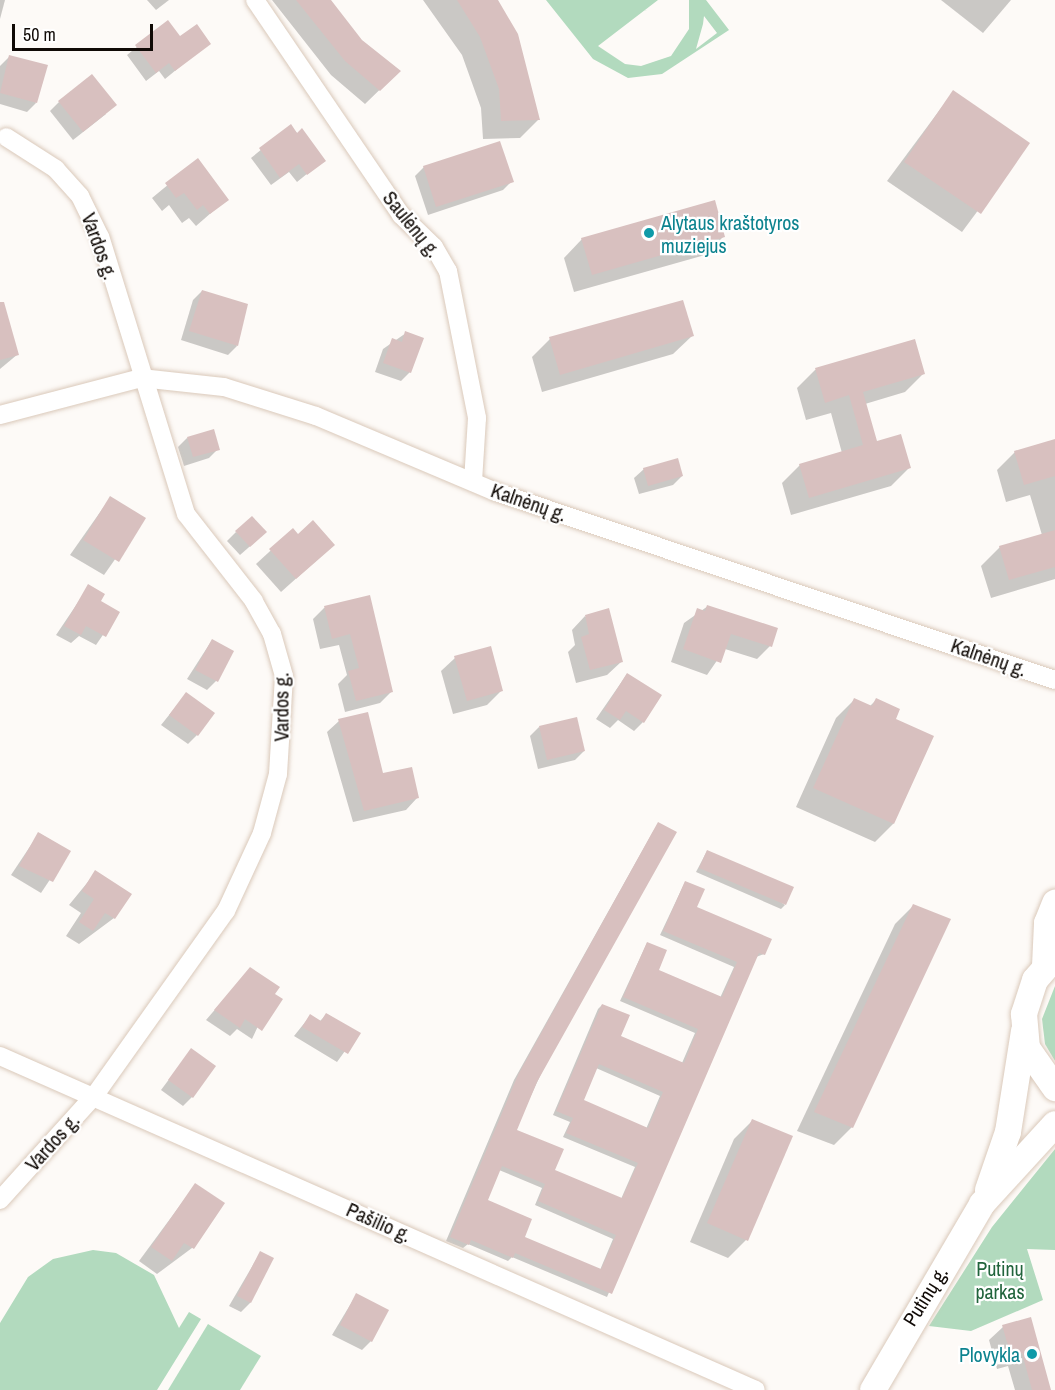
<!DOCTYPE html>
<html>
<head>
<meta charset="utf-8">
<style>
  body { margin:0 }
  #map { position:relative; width:1055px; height:1390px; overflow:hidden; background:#fdfaf7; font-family:"Archivo Narrow",sans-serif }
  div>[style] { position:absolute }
  .green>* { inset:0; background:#b2dabe }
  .shadow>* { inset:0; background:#0003 }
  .building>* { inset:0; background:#d8c0bf }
  .roads { filter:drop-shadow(0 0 2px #dac9ba) drop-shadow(0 0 2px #dac9ba) }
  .minor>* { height:18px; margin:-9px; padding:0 9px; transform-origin:9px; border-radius:9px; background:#fff }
  .secondary>* { height:26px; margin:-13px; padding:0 13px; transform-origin:13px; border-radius:13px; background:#fff }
  .dots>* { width:16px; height:16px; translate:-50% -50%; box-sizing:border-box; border:3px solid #fff; border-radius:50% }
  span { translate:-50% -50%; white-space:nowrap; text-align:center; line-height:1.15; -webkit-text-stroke:4.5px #fff; paint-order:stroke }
  .culture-label { font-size:20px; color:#0d838f }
  .left { translate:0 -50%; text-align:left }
  .right { translate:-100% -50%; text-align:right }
  .street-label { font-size:20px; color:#100a06 }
  .park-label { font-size:20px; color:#21643c }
  .scale { position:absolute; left:12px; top:24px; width:141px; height:27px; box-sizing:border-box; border:3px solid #100a06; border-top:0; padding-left:8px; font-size:18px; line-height:21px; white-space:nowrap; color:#100a06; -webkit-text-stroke:4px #fff; paint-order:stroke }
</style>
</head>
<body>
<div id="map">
  <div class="green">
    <div style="clip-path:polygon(evenodd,546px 0,658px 0,598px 46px,625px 64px,641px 66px,671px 56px,689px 29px,689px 0,706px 0,729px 30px,662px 74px,628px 78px,593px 59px,546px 0,704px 16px,717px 33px,696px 49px,703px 24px,704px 16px)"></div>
    <div style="clip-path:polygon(1055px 986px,1055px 1061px,1045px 1044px,1042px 1019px)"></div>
    <div style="clip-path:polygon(1055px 1149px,1055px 1250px,1027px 1249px,1043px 1300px,971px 1331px,929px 1326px,992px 1227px)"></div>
    <div style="clip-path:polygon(93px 1250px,116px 1253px,154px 1275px,179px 1328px,189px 1312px,201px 1319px,157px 1390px,0 1390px,0 1323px,28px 1277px,53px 1259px)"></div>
    <div style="clip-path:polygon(208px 1324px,261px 1356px,240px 1390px,168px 1390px)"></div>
  </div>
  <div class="shadow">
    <div style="clip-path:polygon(0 0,5px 0,0 19px)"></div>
    <div style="clip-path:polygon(147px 0,169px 0,156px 10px)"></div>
    <div style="clip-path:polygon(272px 0,329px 0,361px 41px,399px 71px,365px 104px,331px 75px)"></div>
    <div style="clip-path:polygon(423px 0,497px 0,538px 120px,520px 138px,483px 139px,481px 108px,462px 55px)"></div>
    <div style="clip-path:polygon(941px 0,1011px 0,983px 33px)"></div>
    <div style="clip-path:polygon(168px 22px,180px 38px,209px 43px,165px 79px,159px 71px,146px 81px,127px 55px)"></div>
    <div style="clip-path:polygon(9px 57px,36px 103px,27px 112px,0 104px,0 66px)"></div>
    <div style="clip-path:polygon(953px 92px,1028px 143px,962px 232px,887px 181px)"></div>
    <div style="clip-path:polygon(59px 102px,106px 114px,73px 140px,50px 111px)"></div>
    <div style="clip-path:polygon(290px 126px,324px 160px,297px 182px,289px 172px,271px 185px,251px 158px)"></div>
    <div style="clip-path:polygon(198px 160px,227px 199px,196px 226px,189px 218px,182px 223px,169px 205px,162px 211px,152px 198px)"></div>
    <div style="clip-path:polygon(424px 167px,512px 181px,503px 190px,428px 215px,415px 176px)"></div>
    <div style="clip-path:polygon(724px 236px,705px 255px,574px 292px,564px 258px,582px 239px)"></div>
    <div style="clip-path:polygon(202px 291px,237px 346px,228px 355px,181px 340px,193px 300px)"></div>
    <div style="clip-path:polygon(0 313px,18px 354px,0 369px)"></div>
    <div style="clip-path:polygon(406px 333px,410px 372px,401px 381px,375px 372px,383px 349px)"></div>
    <div style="clip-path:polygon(692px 336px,673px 354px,542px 392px,532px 357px,550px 339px)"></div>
    <div style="clip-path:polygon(914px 341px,924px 373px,905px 392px,865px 404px,876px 443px,909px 468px,891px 486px,791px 515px,782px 483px,800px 465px,842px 453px,831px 413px,806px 420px,797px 388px,815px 370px)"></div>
    <div style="clip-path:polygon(187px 438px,218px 449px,209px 458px,184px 466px,178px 447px)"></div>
    <div style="clip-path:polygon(1055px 440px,1055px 579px,991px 598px,981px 566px,1000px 547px,1042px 535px,1030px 495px,1006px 502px,997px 470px,1015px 452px)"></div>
    <div style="clip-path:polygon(644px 469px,682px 476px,673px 485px,639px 494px,634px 478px)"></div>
    <div style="clip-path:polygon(110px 498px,144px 518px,104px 575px,70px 555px)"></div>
    <div style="clip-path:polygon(293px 530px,319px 558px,281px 592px,256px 564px)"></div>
    <div style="clip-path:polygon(236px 532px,256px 541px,240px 555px,227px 541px)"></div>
    <div style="clip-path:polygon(89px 586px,99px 602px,118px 613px,96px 645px,79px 636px,71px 643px,56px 635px)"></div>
    <div style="clip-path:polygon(368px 597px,392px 691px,380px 703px,345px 712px,338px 684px,347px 675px,339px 645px,320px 649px,313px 619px,324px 608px)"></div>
    <div style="clip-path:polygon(708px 606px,770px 646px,757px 659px,725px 649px,707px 675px,671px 662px,684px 623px)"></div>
    <div style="clip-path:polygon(585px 616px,621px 662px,607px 675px,576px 683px,568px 652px,575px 645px,572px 630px)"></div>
    <div style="clip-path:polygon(212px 640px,216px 681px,207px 690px,187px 679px)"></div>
    <div style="clip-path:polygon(455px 658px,501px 691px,487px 705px,453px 714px,441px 671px)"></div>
    <div style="clip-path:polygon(627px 674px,643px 722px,634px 731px,618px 720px,610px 728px,596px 719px)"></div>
    <div style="clip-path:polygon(186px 694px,197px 735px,188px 744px,161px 725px)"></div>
    <div style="clip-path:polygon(854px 700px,869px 707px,876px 700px,894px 719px,893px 824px,875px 842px,796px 807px,836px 718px)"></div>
    <div style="clip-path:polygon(339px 721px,382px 775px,417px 798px,406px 810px,353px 822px,327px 732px)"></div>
    <div style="clip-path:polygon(539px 727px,584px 751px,575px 760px,538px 769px,530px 736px)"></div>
    <div style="clip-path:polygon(evenodd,655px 828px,515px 1130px,553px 1170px,621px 1199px,635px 1167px,563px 1137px,570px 1122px,553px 1115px,598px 1009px,602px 1005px,619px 1037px,682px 1063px,695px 1033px,620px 1001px,647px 943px,657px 971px,720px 998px,734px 967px,660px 935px,685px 882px,695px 908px,764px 954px,756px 957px,607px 1297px,512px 1257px,508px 1261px,468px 1244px,463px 1248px,446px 1241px,514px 1080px,655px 828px,596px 1068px,660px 1096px,646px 1129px,582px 1101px,596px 1068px,655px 828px,499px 1170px,542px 1188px,535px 1205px,613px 1239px,600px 1270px,523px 1237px,486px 1201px,499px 1170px)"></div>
    <div style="clip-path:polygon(39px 833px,69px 851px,41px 893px,11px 875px)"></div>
    <div style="clip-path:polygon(707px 851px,785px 905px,781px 909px,696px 872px)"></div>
    <div style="clip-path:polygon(96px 872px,114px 918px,79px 944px,66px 936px,81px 913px,69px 905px)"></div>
    <div style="clip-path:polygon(913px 906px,852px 1127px,834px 1145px,797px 1131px,895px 924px)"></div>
    <div style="clip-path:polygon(250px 969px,273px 994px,252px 1039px,237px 1029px,230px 1036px,206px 1020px)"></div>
    <div style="clip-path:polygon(327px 1014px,358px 1033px,337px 1062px,294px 1036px,310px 1016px,320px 1021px)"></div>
    <div style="clip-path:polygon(191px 1050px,192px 1097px,183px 1106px,161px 1090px)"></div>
    <div style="clip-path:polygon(753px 1120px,746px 1240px,728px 1258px,690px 1242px,734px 1139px)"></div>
    <div style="clip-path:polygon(195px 1185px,223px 1204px,192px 1248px,157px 1274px,139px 1261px)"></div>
    <div style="clip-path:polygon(260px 1253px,250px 1303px,241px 1312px,229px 1306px)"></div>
    <div style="clip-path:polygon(356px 1295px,371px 1341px,362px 1350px,332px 1335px)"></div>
    <div style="clip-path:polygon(1003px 1327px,1049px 1390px,1015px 1390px,1008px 1366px,997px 1369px,989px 1340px)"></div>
  </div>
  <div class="building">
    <div style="clip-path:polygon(296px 0,331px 0,362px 40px,401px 71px,380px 91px,345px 61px)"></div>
    <div style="clip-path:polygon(457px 0,498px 0,518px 34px,540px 120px,501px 121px,499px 89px,480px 37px)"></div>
    <div style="clip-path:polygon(168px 20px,180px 36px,197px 24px,211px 44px,175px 71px,169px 63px,156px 73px,135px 45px)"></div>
    <div style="clip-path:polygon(9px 55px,48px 65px,37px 103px,0 93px)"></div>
    <div style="clip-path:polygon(92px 74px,117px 105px,83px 132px,58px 101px)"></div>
    <div style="clip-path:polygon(953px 90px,1030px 143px,981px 214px,904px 162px)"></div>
    <div style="clip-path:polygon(291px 124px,297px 133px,302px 128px,326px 161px,307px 175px,299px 164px,280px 178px,259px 148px)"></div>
    <div style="clip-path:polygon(500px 141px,514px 182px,436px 207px,423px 166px)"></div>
    <div style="clip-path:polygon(198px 158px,229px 200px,210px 214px,203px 205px,197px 210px,184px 193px,176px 198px,165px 183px)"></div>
    <div style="clip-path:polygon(715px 200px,725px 237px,592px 275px,581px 238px)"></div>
    <div style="clip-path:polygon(202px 290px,248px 304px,238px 346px,189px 331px)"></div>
    <div style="clip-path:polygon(683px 300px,694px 336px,560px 375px,549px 337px)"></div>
    <div style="clip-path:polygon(0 302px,4px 302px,19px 355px,0 360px)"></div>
    <div style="clip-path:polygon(405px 331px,424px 338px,411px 373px,383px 363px,392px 338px,402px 342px)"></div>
    <div style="clip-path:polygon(915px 339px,925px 374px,863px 392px,877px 441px,901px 434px,911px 468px,809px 498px,799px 464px,863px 445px,849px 395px,825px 403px,815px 368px)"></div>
    <div style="clip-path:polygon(214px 429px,220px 450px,193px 457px,187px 437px)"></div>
    <div style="clip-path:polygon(1055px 439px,1055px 476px,1024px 485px,1014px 451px)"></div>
    <div style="clip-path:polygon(678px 458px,683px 476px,648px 486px,643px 468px)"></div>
    <div style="clip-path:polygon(110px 496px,146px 518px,119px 562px,83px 540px)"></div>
    <div style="clip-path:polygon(252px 516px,267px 532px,250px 547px,235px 531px)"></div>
    <div style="clip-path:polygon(313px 520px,335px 545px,296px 579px,269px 549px,293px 528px,298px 534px)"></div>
    <div style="clip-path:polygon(1055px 530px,1055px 567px,1009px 580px,999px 546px)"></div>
    <div style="clip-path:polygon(88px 584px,105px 594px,101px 601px,120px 612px,106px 637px,86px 626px,81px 635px,64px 626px)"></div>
    <div style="clip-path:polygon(370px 595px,393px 692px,356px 701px,348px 671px,359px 668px,350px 634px,332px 639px,324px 606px)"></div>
    <div style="clip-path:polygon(707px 605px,778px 628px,772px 647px,731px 634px,721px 663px,683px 649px,697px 608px,705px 611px)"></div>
    <div style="clip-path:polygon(609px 608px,623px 662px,590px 670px,581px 637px,589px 634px,585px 615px)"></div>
    <div style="clip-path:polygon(212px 639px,234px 651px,218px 682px,195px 670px)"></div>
    <div style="clip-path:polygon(491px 646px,503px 691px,467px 701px,454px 656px)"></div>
    <div style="clip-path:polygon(627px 673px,662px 695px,644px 723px,626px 711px,620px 720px,604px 710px)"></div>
    <div style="clip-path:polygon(186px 692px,215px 713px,198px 736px,169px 715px)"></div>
    <div style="clip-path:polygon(854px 698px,872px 706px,876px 698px,900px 709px,896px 719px,934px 736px,894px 824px,813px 788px)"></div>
    <div style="clip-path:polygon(368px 712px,383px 773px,412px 767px,419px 798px,364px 811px,338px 719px)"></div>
    <div style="clip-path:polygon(577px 717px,585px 751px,547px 760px,539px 726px)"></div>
    <div style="clip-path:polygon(evenodd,658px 822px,677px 832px,537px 1082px,517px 1130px,564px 1149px,555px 1170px,622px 1198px,638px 1163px,566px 1133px,573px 1118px,556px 1111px,602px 1004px,630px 1015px,621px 1036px,684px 1063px,698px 1029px,623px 997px,647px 942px,667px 950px,659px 970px,722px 997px,737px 962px,663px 931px,685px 881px,705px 889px,697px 907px,772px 939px,765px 955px,759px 953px,612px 1294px,515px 1253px,513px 1258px,471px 1240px,469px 1245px,450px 1237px,518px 1075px,658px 822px,599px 1064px,663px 1092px,648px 1128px,584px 1100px,599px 1064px,658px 822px,502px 1166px,545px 1184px,538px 1201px,616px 1235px,601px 1269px,525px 1237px,532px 1219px,488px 1200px,502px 1166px)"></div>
    <div style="clip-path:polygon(38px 832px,71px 851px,53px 882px,19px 866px)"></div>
    <div style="clip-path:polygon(707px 850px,794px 887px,786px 905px,699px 868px)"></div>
    <div style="clip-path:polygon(95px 870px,132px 894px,115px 919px,105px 913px,93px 931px,79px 922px,94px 899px,82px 891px)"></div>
    <div style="clip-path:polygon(913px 904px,951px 919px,853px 1128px,814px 1112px)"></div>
    <div style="clip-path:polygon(250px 967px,280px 987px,275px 994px,283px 999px,262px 1031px,245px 1019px,240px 1028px,214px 1010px)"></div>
    <div style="clip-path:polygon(326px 1013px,361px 1033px,348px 1054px,302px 1027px,310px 1014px,321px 1021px)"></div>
    <div style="clip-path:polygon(191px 1048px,216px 1066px,193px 1098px,168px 1080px)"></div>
    <div style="clip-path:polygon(752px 1119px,793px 1136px,748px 1241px,707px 1223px)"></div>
    <div style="clip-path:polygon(195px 1183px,225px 1203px,194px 1249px,184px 1243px,172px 1261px,151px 1247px)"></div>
    <div style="clip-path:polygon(260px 1251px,274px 1258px,251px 1303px,237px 1296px)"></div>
    <div style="clip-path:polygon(356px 1293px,389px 1310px,372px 1342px,340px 1325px)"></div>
    <div style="clip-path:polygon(1031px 1317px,1051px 1390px,1032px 1390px,1022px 1353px,1011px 1356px,1002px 1325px)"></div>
  </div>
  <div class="roads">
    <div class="minor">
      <div style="left:255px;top:0;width:260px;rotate:55.8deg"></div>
      <div style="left:401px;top:215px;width:46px;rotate:44.1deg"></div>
      <div style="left:434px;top:247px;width:28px;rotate:60deg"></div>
      <div style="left:448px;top:271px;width:150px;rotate:78.8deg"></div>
      <div style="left:477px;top:418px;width:64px;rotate:93.6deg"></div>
      <div style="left:0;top:415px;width:146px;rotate:-14.7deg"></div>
      <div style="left:141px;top:378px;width:83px;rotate:6.2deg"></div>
      <div style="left:224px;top:387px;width:96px;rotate:17.5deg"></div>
      <div style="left:316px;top:416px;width:195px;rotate:22.9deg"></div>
      <div style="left:496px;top:492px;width:590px;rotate:18.59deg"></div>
      <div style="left:0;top:1056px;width:826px;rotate:23.84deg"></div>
      <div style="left:0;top:1200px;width:142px;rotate:-47.9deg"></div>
      <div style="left:95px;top:1095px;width:226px;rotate:-54.6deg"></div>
      <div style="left:226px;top:911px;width:86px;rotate:-65.2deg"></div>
      <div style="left:262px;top:833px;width:61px;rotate:-74.8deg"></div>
      <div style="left:278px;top:774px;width:98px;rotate:-86.5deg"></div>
      <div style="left:284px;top:676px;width:44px;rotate:-105.9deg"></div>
      <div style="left:272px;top:634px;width:38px;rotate:-119deg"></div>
      <div style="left:254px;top:601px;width:110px;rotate:-128deg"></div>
      <div style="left:186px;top:514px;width:290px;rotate:-107.2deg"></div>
      <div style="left:100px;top:237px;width:46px;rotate:-116deg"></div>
      <div style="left:80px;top:196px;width:36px;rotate:-132deg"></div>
      <div style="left:56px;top:169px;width:59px;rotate:-147.4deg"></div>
    </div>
    <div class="secondary">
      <div style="left:1055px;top:957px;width:30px;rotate:131deg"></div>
      <div style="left:1035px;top:980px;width:36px;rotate:108deg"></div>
      <div style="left:1024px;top:1014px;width:34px;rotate:85deg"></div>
      <div style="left:1027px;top:1048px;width:49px;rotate:55deg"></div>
      <div style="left:1045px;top:966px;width:43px;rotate:-87.3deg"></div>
      <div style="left:1047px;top:923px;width:22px;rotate:-68deg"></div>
      <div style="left:988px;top:1190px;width:61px;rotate:-71deg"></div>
      <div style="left:1008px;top:1132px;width:102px;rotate:-81deg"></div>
      <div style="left:873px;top:1390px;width:216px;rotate:-59.6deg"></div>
      <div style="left:982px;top:1204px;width:108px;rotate:-47.6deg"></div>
    </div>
  </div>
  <div class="dots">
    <div style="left:649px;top:233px;background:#0f9aa8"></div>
    <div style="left:1032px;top:1354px;background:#0f9aa8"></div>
  </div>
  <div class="culture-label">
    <span class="left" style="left:661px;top:234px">Alytaus kraštotyros<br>muziejus</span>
    <span class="right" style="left:1020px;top:1354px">Plovykla</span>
  </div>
  <div class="street-label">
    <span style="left:412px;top:224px;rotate:51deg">Saulėnų g.</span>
    <span style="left:100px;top:246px;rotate:70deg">Vardos g.</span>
    <span style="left:529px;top:502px;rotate:19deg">Kalnėnų g.</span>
    <span style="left:989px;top:657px;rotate:19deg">Kalnėnų g.</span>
    <span style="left:281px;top:707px;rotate:-90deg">Vardos g.</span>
    <span style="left:52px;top:1142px;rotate:-48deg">Vardos g.</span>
    <span style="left:379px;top:1222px;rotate:24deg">Pašilio g.</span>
    <span style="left:925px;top:1296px;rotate:-58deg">Putinų g.</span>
  </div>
  <div class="park-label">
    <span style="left:1000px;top:1280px">Putinų<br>parkas</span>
  </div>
  <div class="scale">50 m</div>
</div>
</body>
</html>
